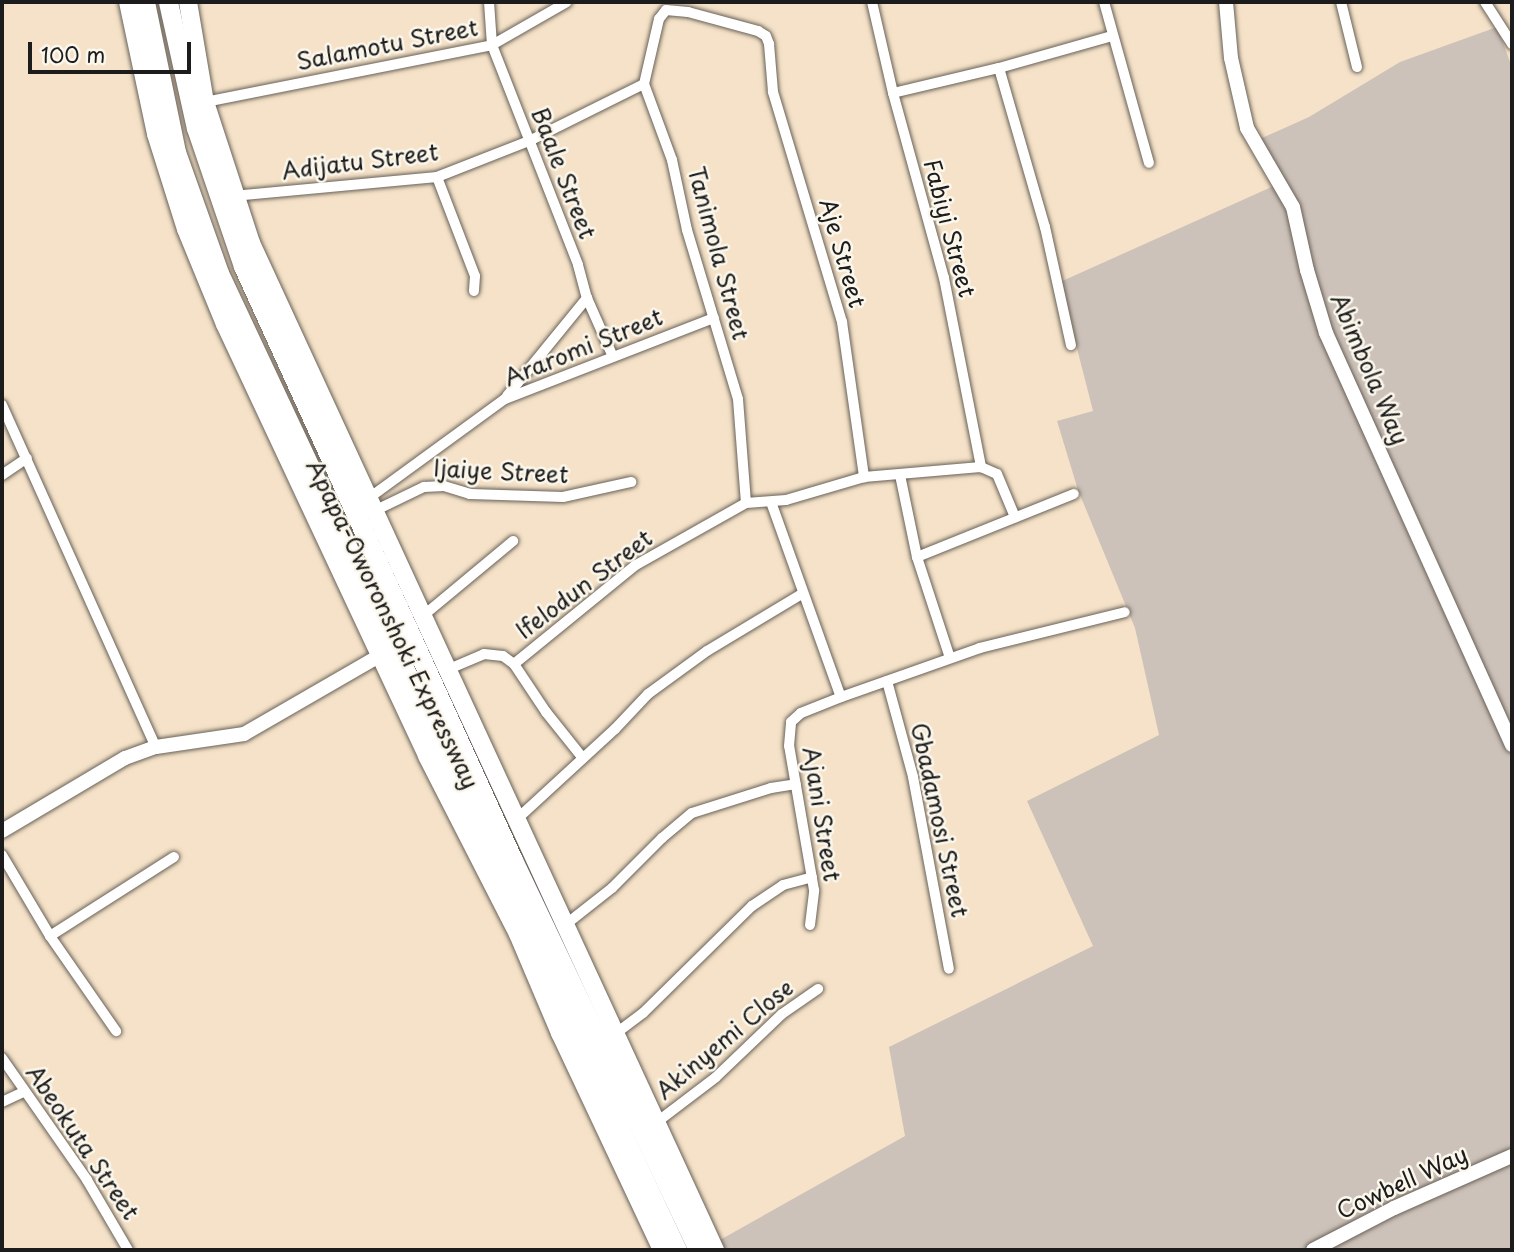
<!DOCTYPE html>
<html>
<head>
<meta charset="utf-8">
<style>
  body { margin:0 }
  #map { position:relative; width:1514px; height:1252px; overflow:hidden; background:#f5e2c8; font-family:"Playpen Sans",sans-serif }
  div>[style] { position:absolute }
  .industrial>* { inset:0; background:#cdc2b9 }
  .roads { filter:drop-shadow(0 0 2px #686158) drop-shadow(0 0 2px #686158) }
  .minor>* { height:10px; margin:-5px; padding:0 5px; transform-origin:5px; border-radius:5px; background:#fff }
  .tertiary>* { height:14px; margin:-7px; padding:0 7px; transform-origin:7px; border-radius:7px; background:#fff }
  .primary>* { height:18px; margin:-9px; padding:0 9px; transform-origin:9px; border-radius:9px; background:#fff }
  .motorway>* { height:19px; margin:-9.5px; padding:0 9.5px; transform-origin:9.5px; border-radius:9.5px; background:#fff }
  span { translate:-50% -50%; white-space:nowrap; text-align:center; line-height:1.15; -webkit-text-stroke:5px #fbf7ec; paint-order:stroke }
  .street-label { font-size:23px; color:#1c1c1c }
  .frame { position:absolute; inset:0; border:4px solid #1c1c1c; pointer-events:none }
  .scale { position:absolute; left:28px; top:42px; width:163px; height:32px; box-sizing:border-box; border:4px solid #1c1c1c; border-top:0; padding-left:9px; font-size:21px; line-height:24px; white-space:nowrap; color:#1c1c1c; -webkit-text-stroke:5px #fbf7ec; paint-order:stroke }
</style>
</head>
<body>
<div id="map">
  <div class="industrial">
    <div style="clip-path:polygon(1497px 27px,1512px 67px,1512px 1250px,714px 1250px,711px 1245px,905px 1136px,889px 1047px,1093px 946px,1027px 801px,1159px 735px,1135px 628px,1078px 490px,1057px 421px,1093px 411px,1060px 282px,1276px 185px,1253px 142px,1309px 117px,1400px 62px)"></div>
  </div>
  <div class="roads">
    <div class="minor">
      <div style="left:489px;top:2px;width:43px;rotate:86deg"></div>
      <div style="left:492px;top:45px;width:236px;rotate:68.6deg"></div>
      <div style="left:578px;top:265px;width:34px;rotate:75deg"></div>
      <div style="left:587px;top:298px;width:64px;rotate:66.2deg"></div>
      <div style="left:872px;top:2px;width:93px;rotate:77deg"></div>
      <div style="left:893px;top:93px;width:192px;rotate:74.6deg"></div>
      <div style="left:944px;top:278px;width:193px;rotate:78.9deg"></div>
      <div style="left:1104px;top:2px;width:167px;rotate:74.4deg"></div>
      <div style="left:1341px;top:2px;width:67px;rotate:76.2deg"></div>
      <div style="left:1485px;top:2px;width:50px;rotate:57.3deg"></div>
      <div style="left:999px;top:68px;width:166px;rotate:73.9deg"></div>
      <div style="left:1045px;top:227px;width:121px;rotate:77.6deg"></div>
      <div style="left:893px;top:93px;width:109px;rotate:-13.3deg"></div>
      <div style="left:999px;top:68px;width:117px;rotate:-15.8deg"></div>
      <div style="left:205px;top:102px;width:293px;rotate:-11.2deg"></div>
      <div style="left:492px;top:45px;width:86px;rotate:-29.8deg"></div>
      <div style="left:437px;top:177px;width:106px;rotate:69deg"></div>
      <div style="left:475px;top:276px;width:15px;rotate:94deg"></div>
      <div style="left:233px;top:196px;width:205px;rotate:-5.3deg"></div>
      <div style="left:437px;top:177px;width:99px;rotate:-21.4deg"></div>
      <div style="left:529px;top:141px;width:128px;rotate:-26.4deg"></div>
      <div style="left:507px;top:396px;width:127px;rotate:-50.8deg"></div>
      <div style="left:2px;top:405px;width:375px;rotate:65.8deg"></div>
      <div style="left:2px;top:475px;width:30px;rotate:-34deg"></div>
      <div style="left:900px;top:475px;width:84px;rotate:78.3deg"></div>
      <div style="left:917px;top:557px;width:106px;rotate:71.9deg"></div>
      <div style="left:369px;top:498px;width:168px;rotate:-36.1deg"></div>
      <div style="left:505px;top:399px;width:224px;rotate:-21.2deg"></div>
      <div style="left:771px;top:502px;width:207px;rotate:70.3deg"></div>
      <div style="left:746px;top:503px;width:104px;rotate:-94.4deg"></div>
      <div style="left:738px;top:399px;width:177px;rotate:-106.8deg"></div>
      <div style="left:687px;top:230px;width:72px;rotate:-102.1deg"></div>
      <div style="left:672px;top:160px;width:81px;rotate:-110.2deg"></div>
      <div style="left:644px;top:84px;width:67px;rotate:-77deg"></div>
      <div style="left:659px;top:19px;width:11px;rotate:-52deg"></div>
      <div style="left:666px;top:10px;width:22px;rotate:5deg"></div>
      <div style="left:688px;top:12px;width:73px;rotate:15.2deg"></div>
      <div style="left:758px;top:31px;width:9px;rotate:32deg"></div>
      <div style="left:766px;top:36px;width:9px;rotate:69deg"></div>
      <div style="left:769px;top:44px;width:48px;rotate:85.2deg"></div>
      <div style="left:773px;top:92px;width:240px;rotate:73.3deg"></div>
      <div style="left:842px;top:322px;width:157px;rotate:81.9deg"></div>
      <div style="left:372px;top:512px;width:58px;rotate:-25.7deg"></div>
      <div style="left:424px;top:487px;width:20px;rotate:-3deg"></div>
      <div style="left:444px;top:486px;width:27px;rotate:17deg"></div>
      <div style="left:470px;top:494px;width:93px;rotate:1.8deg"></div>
      <div style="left:563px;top:497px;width:70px;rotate:-12.4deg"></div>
      <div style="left:917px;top:557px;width:169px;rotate:-21.9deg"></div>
      <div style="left:424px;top:615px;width:116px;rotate:-39.7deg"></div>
      <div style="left:514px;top:664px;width:157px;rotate:-39.1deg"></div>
      <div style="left:636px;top:565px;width:126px;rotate:-29.4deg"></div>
      <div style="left:746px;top:503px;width:40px;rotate:-4.3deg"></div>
      <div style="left:786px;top:500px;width:81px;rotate:-16.4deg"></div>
      <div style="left:864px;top:477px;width:117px;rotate:-4.9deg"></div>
      <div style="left:981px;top:467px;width:17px;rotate:24deg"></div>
      <div style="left:997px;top:474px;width:47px;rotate:67.3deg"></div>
      <div style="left:449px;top:669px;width:38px;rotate:-23deg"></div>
      <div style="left:484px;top:654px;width:19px;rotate:6deg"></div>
      <div style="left:503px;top:656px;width:14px;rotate:36deg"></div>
      <div style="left:514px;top:664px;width:58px;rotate:56.3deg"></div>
      <div style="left:546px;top:712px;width:58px;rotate:51.3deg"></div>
      <div style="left:887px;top:681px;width:99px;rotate:74.8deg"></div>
      <div style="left:913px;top:777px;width:195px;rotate:79.4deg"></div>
      <div style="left:517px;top:819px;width:133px;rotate:-42.6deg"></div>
      <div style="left:615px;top:729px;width:48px;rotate:-46.7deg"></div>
      <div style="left:648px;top:694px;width:73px;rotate:-36.1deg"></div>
      <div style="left:707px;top:651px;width:111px;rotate:-31deg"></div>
      <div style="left:2px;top:855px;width:94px;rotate:59.3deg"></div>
      <div style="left:50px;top:936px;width:116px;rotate:55.2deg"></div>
      <div style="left:565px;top:925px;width:60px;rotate:-38.2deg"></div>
      <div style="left:612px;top:888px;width:71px;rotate:-45deg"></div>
      <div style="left:662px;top:838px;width:39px;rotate:-40deg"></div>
      <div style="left:692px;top:813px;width:83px;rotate:-17.6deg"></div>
      <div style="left:771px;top:788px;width:25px;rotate:-9deg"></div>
      <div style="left:810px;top:925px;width:35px;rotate:-83deg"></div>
      <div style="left:814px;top:890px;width:146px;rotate:-99.8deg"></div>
      <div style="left:789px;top:746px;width:24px;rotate:-85deg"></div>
      <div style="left:791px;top:722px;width:13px;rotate:-42deg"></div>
      <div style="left:801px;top:713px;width:43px;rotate:-21.8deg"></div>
      <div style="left:841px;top:697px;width:147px;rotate:-19.4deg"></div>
      <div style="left:980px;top:648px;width:149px;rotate:-13.9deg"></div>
      <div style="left:50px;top:936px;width:147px;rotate:-32.5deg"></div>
      <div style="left:615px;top:1034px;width:35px;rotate:-37deg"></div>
      <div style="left:643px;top:1013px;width:153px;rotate:-44.5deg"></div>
      <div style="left:752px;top:906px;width:37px;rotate:-34deg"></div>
      <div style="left:783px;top:885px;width:30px;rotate:-15deg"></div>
      <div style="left:2px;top:1058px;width:149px;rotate:55.1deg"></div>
      <div style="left:87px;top:1180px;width:81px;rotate:59.6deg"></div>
      <div style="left:2px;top:1102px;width:23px;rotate:-25deg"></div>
      <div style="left:657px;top:1122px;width:74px;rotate:-37.3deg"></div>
      <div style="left:716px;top:1077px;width:91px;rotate:-43.7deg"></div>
      <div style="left:782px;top:1014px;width:44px;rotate:-34.8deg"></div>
    </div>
    <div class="tertiary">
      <div style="left:1226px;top:2px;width:56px;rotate:84.9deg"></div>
      <div style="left:1231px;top:58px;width:72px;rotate:77.1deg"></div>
      <div style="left:1247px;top:128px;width:91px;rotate:59.8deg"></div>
      <div style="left:1293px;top:207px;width:65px;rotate:77.5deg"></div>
      <div style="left:1307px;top:270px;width:66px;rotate:73.2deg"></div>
      <div style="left:1326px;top:333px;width:452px;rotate:65.7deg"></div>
      <div style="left:2px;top:831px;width:143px;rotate:-30.7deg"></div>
      <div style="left:125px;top:758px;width:33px;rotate:-20deg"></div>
      <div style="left:156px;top:747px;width:89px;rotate:-8.4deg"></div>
      <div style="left:244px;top:734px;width:158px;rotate:-30deg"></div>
      <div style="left:1313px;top:1250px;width:91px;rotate:-27.4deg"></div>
      <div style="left:1394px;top:1208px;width:129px;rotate:-23.8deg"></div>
    </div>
    <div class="primary">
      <div style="left:128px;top:2px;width:135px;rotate:78deg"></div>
      <div style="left:156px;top:134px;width:100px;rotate:72.5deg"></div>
      <div style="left:186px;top:229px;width:103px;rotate:67.7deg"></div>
      <div style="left:225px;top:324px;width:477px;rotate:64.9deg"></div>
      <div style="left:427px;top:756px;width:200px;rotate:62.9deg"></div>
      <div style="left:518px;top:934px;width:108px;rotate:67deg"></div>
      <div style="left:560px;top:1033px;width:240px;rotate:64.8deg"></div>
      <div style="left:188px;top:2px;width:101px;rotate:80.4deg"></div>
      <div style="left:205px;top:102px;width:148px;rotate:71.9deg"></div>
      <div style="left:251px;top:243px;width:1109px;rotate:65.26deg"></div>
    </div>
    <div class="motorway">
      <div style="left:145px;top:2px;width:153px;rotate:78.3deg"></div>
      <div style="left:176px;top:152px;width:128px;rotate:70.4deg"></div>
      <div style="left:219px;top:273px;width:1079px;rotate:64.88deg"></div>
      <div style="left:168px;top:2px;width:129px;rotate:77.5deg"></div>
      <div style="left:196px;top:128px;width:146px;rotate:71.2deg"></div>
      <div style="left:243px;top:266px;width:652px;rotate:65.56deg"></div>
      <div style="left:513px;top:860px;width:432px;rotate:64.6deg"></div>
    </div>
  </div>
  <div class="street-label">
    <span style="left:387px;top:44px;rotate:-11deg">Salamotu Street</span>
    <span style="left:360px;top:161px;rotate:-7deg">Adijatu Street</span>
    <span style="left:564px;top:173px;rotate:69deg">Baale Street</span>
    <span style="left:950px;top:228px;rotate:75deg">Fabiyi Street</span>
    <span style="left:719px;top:253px;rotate:75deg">Tanimola Street</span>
    <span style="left:843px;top:253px;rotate:74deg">Aje Street</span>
    <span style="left:583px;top:347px;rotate:-22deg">Araromi Street</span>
    <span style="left:1370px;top:369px;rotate:67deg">Abimbola Way</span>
    <span style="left:501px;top:471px;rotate:3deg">Ijaiye Street</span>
    <span style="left:584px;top:584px;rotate:-37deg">Ifelodun Street</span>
    <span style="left:393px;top:624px;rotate:64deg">Apapa-Oworonshoki Expressway</span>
    <span style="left:822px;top:814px;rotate:81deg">Ajani Street</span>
    <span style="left:940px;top:820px;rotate:78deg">Gbadamosi Street</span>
    <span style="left:724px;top:1039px;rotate:-40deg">Akinyemi Close</span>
    <span style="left:83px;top:1142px;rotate:56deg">Abeokuta Street</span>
    <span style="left:1402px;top:1182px;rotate:-25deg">Cowbell Way</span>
  </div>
  <div class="frame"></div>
  <div class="scale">100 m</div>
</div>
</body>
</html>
